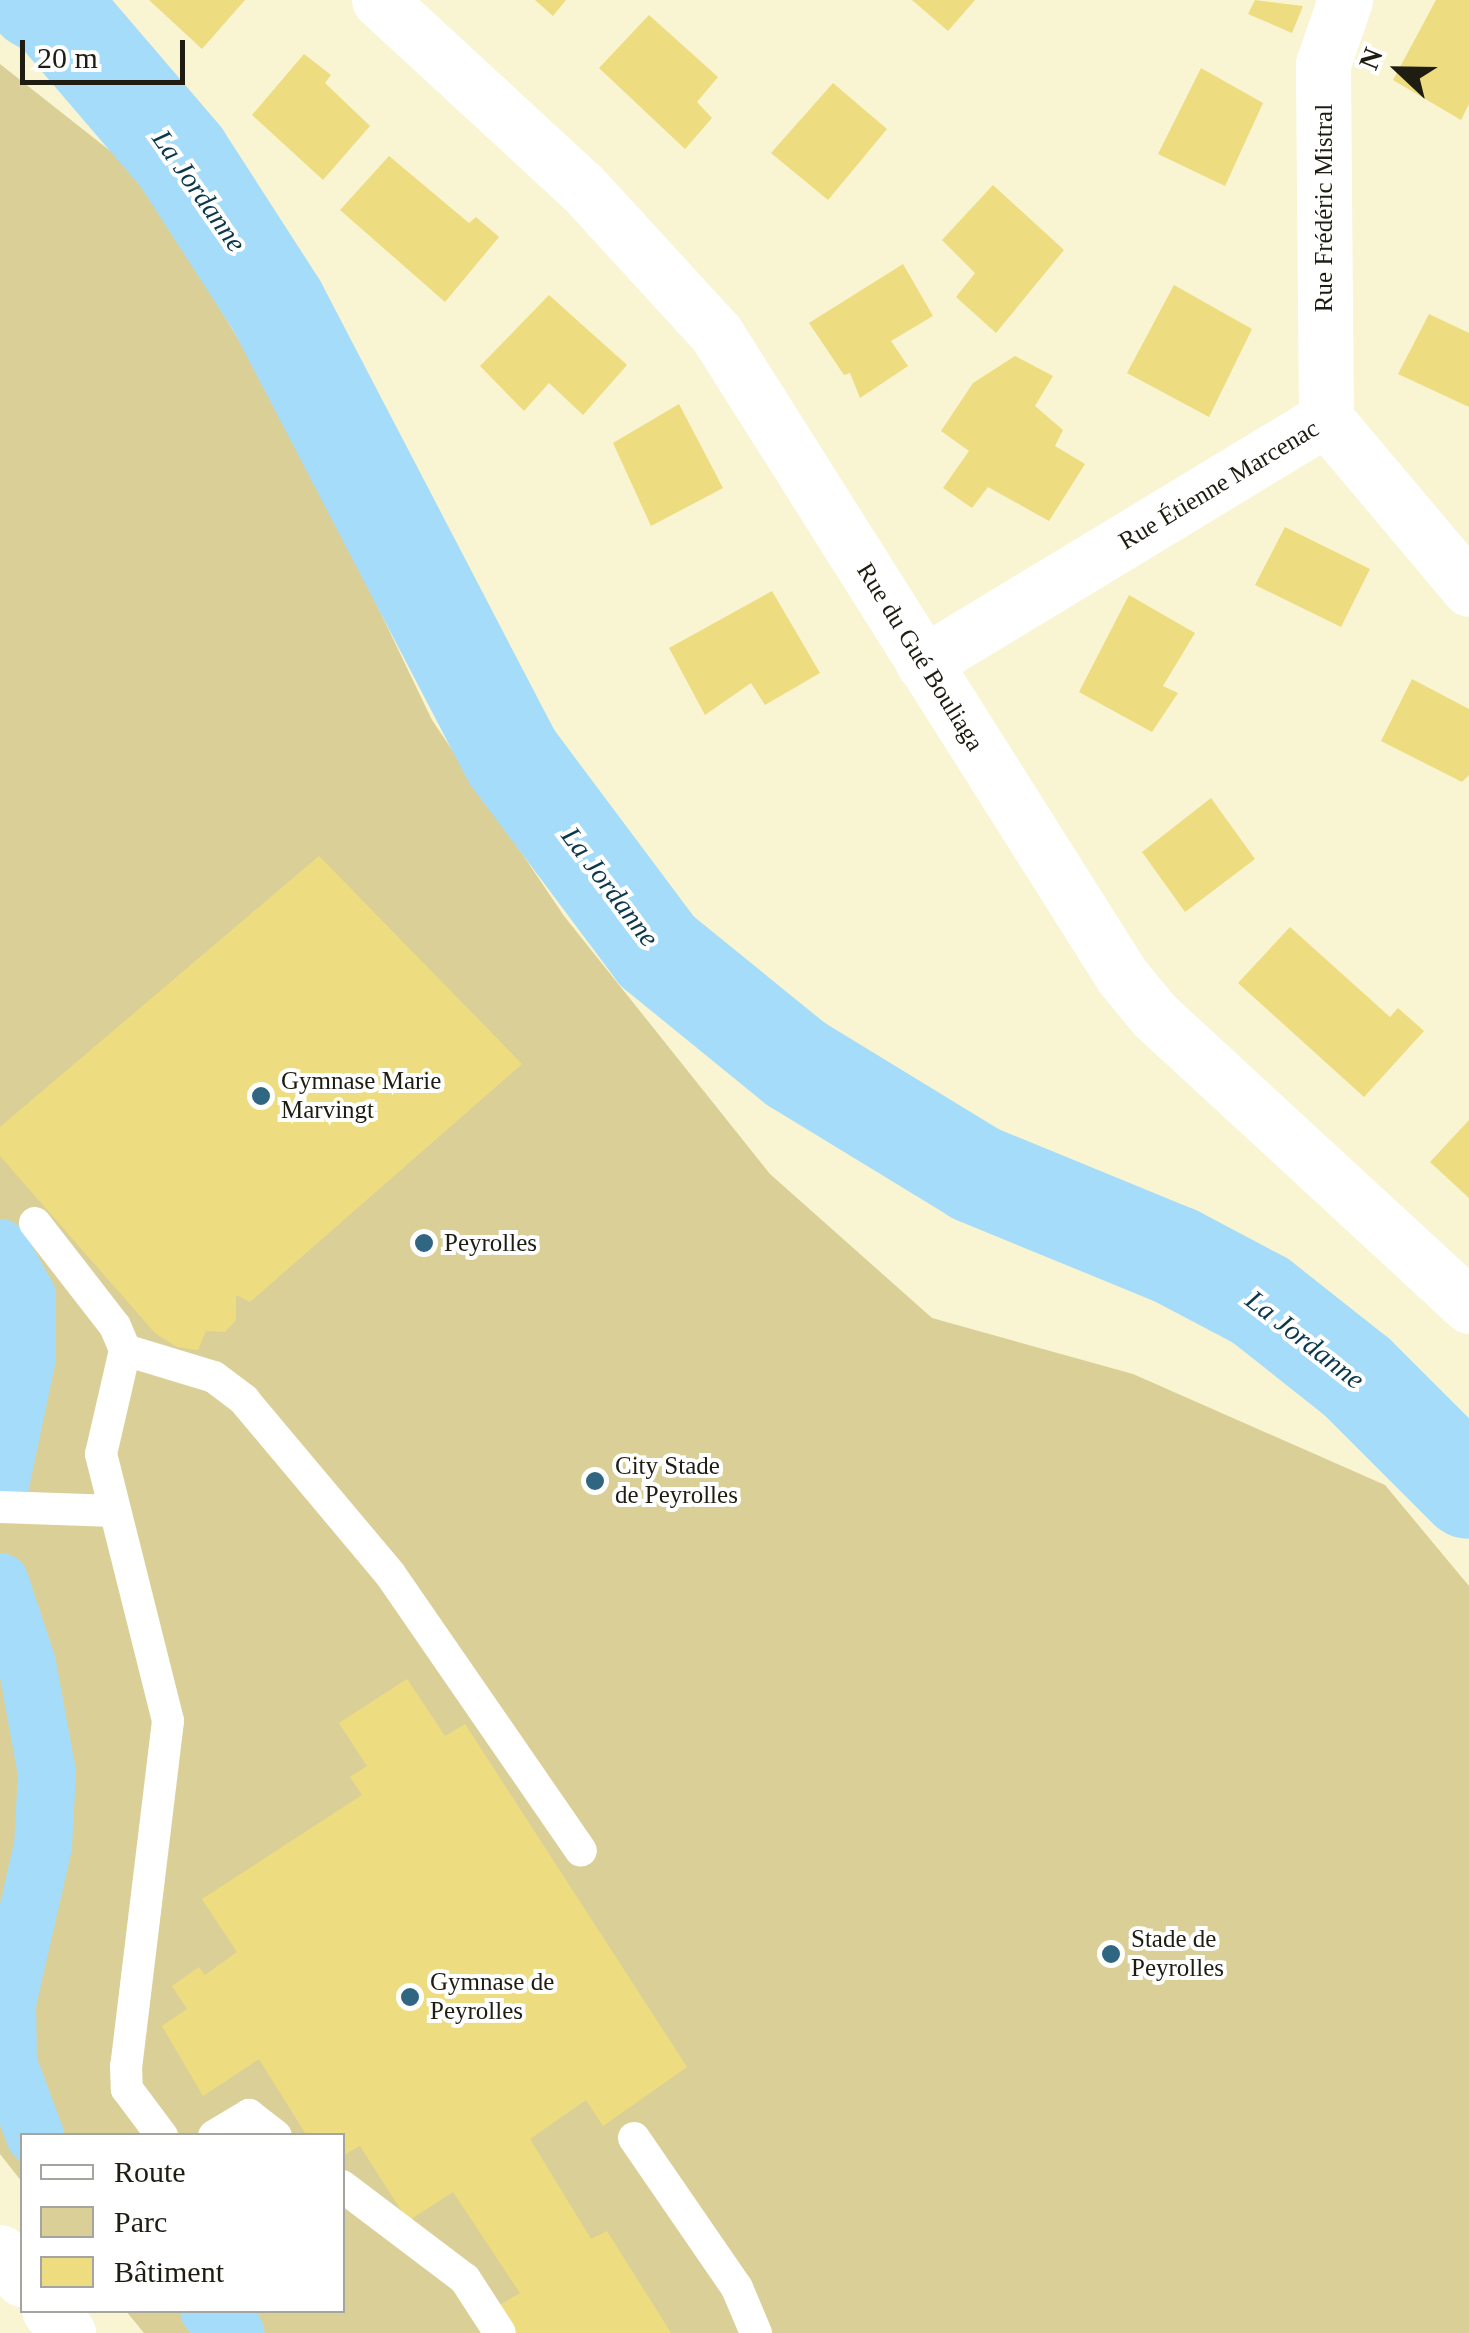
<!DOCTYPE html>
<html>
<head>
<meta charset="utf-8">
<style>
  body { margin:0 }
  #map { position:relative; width:1469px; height:2333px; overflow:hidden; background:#f9f4d2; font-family:Georgia,serif }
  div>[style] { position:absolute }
  .green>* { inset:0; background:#dad097 }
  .canal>* { height:58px; margin:-29px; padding:0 29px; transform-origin:29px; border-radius:29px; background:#a5dcf9 }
  .river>* { height:100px; margin:-50px; padding:0 50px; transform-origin:50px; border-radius:50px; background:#a5dcf9 }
  .building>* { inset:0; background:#eddd80 }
  .service>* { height:32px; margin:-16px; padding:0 16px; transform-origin:16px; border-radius:16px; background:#fff }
  .minor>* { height:55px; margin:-27.5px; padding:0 27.5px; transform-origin:27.5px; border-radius:27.5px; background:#fff }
  .secondary>* { height:55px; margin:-27.5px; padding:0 27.5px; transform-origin:27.5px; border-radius:27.5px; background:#fff }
  .dots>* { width:28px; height:28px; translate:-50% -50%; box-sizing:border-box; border:5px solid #fff; border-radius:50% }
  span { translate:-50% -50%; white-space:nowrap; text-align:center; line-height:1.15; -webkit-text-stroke:8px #fff; paint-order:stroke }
  .street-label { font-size:25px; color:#1f1d11 }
  .poi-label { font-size:25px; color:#1f1d11 }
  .left { translate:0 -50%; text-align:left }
  .water-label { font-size:28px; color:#0c384c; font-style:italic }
  .legend { position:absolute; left:20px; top:2133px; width:325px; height:180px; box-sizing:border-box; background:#fff; border:2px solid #a5a5a0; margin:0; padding:12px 18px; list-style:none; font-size:30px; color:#1f1d11 }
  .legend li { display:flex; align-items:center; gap:20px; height:50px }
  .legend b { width:50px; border:2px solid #a5a5a0 }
  .north { position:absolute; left:1349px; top:20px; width:100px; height:100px; -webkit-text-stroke:8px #fff; paint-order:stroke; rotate:292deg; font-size:28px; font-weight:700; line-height:40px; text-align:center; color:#1f1d11 }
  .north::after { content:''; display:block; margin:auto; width:35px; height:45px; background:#1f1d11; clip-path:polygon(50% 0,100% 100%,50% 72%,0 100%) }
  .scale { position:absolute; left:20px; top:40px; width:165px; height:45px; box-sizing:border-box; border:5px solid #1f1d11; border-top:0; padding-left:12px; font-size:30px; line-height:35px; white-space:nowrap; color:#1f1d11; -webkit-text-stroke:8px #fff; paint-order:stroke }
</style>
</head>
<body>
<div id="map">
  <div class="green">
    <div style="clip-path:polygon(0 64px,137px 172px,292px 428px,432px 720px,564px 916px,770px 1174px,932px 1318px,1133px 1374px,1385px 1485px,1469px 1586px,1469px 2333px,144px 2333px,126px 2311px,342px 2310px,342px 2136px,22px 2136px,22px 2182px,0 2154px,0 1379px,11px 1335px,0 1313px)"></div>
  </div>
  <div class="canal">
    <div style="left:0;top:1248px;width:55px;rotate:60.6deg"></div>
    <div style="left:27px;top:1296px;width:61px;rotate:90deg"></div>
    <div style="left:27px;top:1357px;width:131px;rotate:101.9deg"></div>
    <div style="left:0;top:1582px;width:86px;rotate:71.8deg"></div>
    <div style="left:27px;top:1664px;width:111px;rotate:79.6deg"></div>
    <div style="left:47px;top:1773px;width:73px;rotate:93.1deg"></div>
    <div style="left:43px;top:1846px;width:161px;rotate:102.9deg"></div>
    <div style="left:7px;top:2003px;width:60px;rotate:89deg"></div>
    <div style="left:8px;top:2063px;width:78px;rotate:69.7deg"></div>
    <div style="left:209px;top:2310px;width:35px;rotate:41deg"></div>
  </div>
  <div class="river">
    <div style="left:37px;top:0;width:21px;rotate:29deg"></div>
    <div style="left:55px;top:10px;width:194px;rotate:49.4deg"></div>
    <div style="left:181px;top:157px;width:177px;rotate:57.2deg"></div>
    <div style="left:277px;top:306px;width:509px;rotate:62.48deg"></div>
    <div style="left:512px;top:757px;width:242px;rotate:53.2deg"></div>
    <div style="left:657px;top:951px;width:179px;rotate:39.1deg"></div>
    <div style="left:796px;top:1064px;width:211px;rotate:31.4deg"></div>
    <div style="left:976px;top:1174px;width:216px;rotate:22.3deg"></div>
    <div style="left:1176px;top:1256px;width:96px;rotate:27.9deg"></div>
    <div style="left:1261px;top:1301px;width:122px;rotate:38.4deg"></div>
    <div style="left:1357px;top:1377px;width:158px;rotate:45deg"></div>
  </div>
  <div class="building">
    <div style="clip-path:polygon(149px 0,245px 0,202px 49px)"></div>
    <div style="clip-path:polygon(535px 0,566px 0,553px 16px)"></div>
    <div style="clip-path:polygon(912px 0,975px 0,948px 31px)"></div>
    <div style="clip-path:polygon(1255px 0,1303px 6px,1292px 33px,1248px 14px)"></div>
    <div style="clip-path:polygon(1436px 0,1469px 0,1469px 104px,1461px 120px,1393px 80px)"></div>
    <div style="clip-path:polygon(649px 15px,718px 77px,697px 102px,712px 118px,685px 149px,599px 68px)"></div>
    <div style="clip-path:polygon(304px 54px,331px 75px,325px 83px,370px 126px,323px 180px,252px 115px)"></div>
    <div style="clip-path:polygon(1201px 68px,1263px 103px,1225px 186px,1158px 154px)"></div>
    <div style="clip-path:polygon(833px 83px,887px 129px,828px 200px,771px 153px)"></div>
    <div style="clip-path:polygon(389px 156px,469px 223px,476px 217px,499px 237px,445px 302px,340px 210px)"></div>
    <div style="clip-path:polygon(993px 185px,1064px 250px,996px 333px,956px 297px,975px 273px,942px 240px)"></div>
    <div style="clip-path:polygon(903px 264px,933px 316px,891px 341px,908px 366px,860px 398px,850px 373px,844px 375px,809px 323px)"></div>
    <div style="clip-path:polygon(1174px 285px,1252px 329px,1209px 417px,1127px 373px)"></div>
    <div style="clip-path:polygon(549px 295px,627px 365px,583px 415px,549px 383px,524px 411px,480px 366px)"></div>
    <div style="clip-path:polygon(1429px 314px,1469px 333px,1469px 407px,1398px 374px)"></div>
    <div style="clip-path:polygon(1015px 356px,1053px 376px,1035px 406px,1063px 430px,1055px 446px,1085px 464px,1049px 521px,988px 487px,972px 508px,943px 488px,969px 451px,941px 431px,973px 383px)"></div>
    <div style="clip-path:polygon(679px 404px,723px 488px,651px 526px,613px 443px)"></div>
    <div style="clip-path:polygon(1285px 527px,1370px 569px,1341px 627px,1255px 585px)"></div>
    <div style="clip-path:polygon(772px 591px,820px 673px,765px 705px,751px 683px,705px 715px,669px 648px)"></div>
    <div style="clip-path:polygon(1129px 595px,1195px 633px,1163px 686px,1178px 693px,1152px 732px,1079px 692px)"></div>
    <div style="clip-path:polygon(1412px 679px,1469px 709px,1469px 775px,1462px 782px,1381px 741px)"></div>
    <div style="clip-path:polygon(1211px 798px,1255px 859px,1185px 912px,1142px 852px)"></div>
    <div style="clip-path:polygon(319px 856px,522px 1064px,250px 1302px,236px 1295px,236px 1320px,225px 1332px,206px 1331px,198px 1350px,177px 1347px,155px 1333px,0 1156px,0 1127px)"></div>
    <div style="clip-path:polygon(1290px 927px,1390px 1017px,1398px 1008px,1424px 1031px,1364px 1097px,1238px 983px)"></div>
    <div style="clip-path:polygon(1469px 1120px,1469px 1198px,1430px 1162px)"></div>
    <div style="clip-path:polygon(407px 1679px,445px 1736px,465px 1724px,687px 2067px,603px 2126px,586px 2100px,530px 2139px,591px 2239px,607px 2231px,671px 2333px,512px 2333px,496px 2307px,520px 2293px,453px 2192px,408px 2221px,360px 2146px,342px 2156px,342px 2136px,307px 2136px,259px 2059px,203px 2096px,162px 2026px,187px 2009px,172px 1986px,199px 1967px,205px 1975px,237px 1952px,202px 1899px,362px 1795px,350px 1777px,367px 1766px,339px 1723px)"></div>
  </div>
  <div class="service">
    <div style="left:35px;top:1223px;width:130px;rotate:52.2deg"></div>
    <div style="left:115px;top:1326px;width:26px;rotate:67deg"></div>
    <div style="left:125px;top:1350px;width:107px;rotate:103deg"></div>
    <div style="left:101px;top:1454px;width:275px;rotate:75.9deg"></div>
    <div style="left:168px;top:1721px;width:348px;rotate:96.9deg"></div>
    <div style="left:126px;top:2066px;width:23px;rotate:88deg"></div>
    <div style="left:127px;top:2089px;width:59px;rotate:53.3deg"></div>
    <div style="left:125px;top:1350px;width:93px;rotate:16.9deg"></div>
    <div style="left:214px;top:1377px;width:38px;rotate:37deg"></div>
    <div style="left:244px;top:1400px;width:227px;rotate:50deg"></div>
    <div style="left:390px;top:1574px;width:336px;rotate:55.4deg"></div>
    <div style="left:0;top:1507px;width:115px;rotate:2deg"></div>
    <div style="left:214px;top:2136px;width:41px;rotate:-31deg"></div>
    <div style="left:249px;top:2115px;width:34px;rotate:38deg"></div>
    <div style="left:634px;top:2138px;width:182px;rotate:55.5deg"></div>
    <div style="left:737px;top:2288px;width:49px;rotate:67.1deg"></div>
    <div style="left:342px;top:2186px;width:154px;rotate:37.1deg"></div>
    <div style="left:465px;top:2279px;width:64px;rotate:57.1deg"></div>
  </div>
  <div class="minor">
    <div style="left:379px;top:0;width:276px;rotate:42.7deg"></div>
    <div style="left:582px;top:187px;width:198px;rotate:47.5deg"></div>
    <div style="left:716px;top:333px;width:760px;rotate:57.73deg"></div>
    <div style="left:1122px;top:976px;width:50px;rotate:50.6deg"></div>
    <div style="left:1154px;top:1015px;width:429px;rotate:42.7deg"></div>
    <div style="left:1326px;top:419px;width:355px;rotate:-90.5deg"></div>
    <div style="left:1323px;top:64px;width:68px;rotate:-71deg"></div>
    <div style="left:923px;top:663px;width:471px;rotate:-31.2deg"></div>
    <div style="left:1326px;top:419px;width:222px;rotate:49.9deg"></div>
  </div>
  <div class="secondary">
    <div style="left:0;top:2252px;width:35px;rotate:51deg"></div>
    <div style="left:49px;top:2310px;width:30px;rotate:50deg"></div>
  </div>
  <div class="dots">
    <div style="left:261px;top:1096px;background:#306681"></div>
    <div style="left:424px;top:1243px;background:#306681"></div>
    <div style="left:595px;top:1481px;background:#306681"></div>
    <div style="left:1111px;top:1954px;background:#306681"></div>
    <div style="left:410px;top:1997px;background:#306681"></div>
  </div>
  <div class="street-label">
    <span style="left:1324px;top:208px;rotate:-90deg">Rue Frédéric Mistral</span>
    <span style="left:1219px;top:485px;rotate:-31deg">Rue Étienne Marcenac</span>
    <span style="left:920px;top:657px;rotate:58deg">Rue du Gué Bouliaga</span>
  </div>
  <div class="poi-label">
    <span class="left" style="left:281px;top:1096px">Gymnase Marie<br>Marvingt</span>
    <span class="left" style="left:444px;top:1243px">Peyrolles</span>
    <span class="left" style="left:615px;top:1481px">City Stade<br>de Peyrolles</span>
    <span class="left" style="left:1131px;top:1954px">Stade de<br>Peyrolles</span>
    <span class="left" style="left:430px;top:1997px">Gymnase de<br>Peyrolles</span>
  </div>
  <div class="water-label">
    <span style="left:199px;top:191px;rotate:55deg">La Jordanne</span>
    <span style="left:610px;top:887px;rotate:53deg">La Jordanne</span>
    <span style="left:1305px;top:1340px;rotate:38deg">La Jordanne</span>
  </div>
  <ul class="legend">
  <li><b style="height:12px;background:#fff"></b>Route</li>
  <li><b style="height:28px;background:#dad097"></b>Parc</li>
  <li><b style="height:28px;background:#eddd80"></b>Bâtiment</li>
  </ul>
  <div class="north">N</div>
  <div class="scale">20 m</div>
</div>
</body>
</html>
